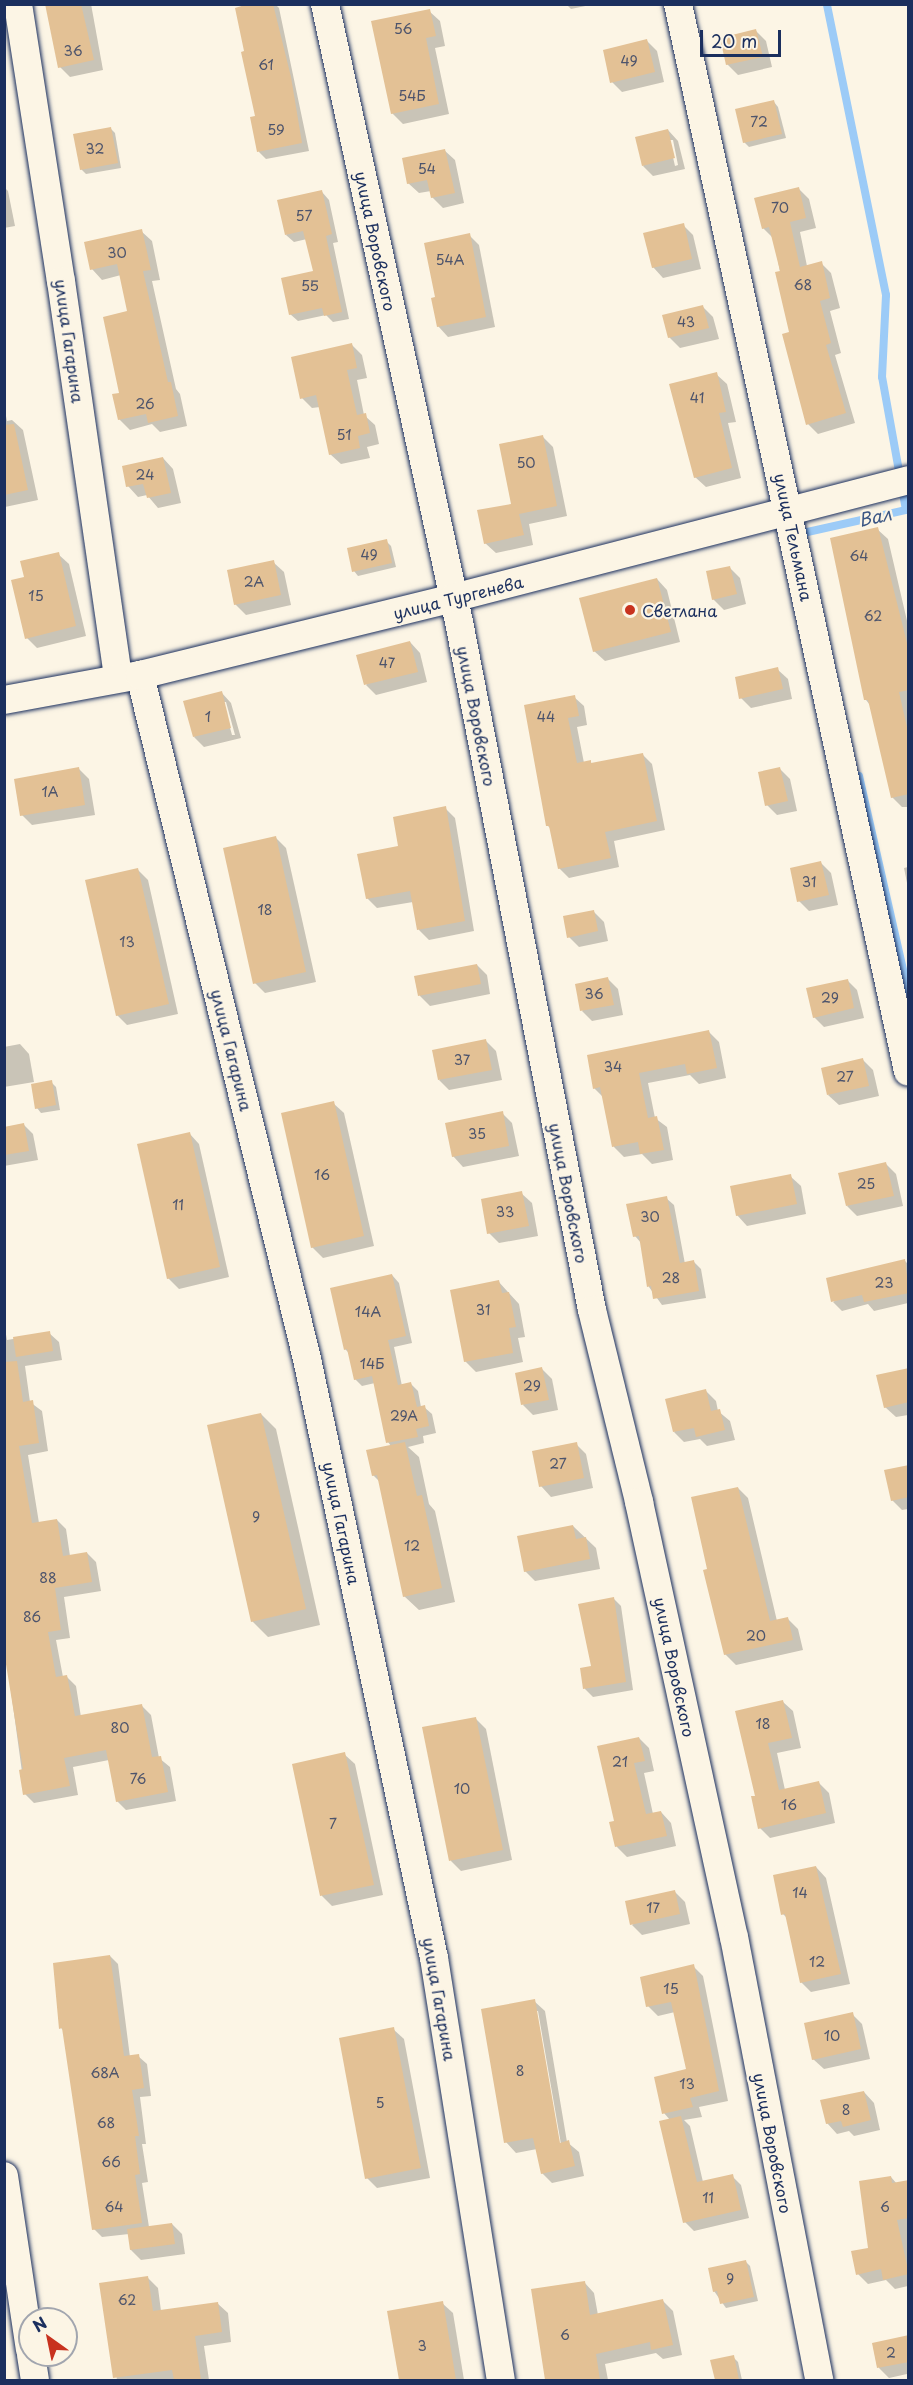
<!DOCTYPE html>
<html>
<head>
<meta charset="utf-8">
<style>
  body { margin:0 }
  #map { position:relative; width:913px; height:2385px; overflow:hidden; background:#fcf5e5; font-family:"Playpen Sans",sans-serif }
  div>[style] { position:absolute }
  .shadow>* { inset:0; background:#0003 }
  .stream>* { height:8px; margin:-4px; padding:0 4px; transform-origin:4px; border-radius:4px; background:#9ccbf7 }
  .building>* { inset:0; background:#e3c195 }
  .roads { filter:drop-shadow(0 0 2px #1b2f5e) drop-shadow(0 0 2px #1b2f5e) }
  .street>* { height:28px; margin:-14px; padding:0 14px; transform-origin:14px; border-radius:14px; background:#fcf5e5 }
  .dots>* { width:16px; height:16px; translate:-50% -50%; box-sizing:border-box; border:3px solid #fcf5e5; border-radius:50% }
  span { translate:-50% -50%; white-space:nowrap; text-align:center; line-height:1.15; -webkit-text-stroke:4.5px #fcf5e5; paint-order:stroke }
  .number-label { font-size:14px; color:#4d546c }
  .number-label span { -webkit-text-stroke-width:0 }
  .street-label { font-size:16px; color:#1b2f5e }
  .poi-label { font-size:16px; color:#1b2f5e }
  .left { translate:0 -50%; text-align:left }
  .water-label { font-size:18px; color:#3b5684; font-style:italic }
  .frame { position:absolute; inset:0; border:6px solid #1b2f5e; pointer-events:none }
  .north { position:absolute; left:18px; top:2307px; width:60px; height:60px; box-sizing:border-box; background:#fcf5e5; border:2px solid #a2a6af; border-radius:50%; rotate:327deg; font-size:16px; font-weight:700; line-height:24px; text-align:center; color:#1b2f5e }
  .north::after { content:''; display:block; margin:auto; width:21px; height:27px; background:#c8321e; clip-path:polygon(50% 0,100% 100%,50% 72%,0 100%) }
  .scale { position:absolute; left:700px; top:30px; width:81px; height:27px; box-sizing:border-box; border:3px solid #1b2f5e; border-top:0; padding-left:8px; font-size:18px; line-height:21px; white-space:nowrap; color:#1b2f5e; -webkit-text-stroke:4px #fcf5e5; paint-order:stroke }
</style>
</head>
<body>
<div id="map">
  <div class="shadow">
    <div style="clip-path:polygon(47px 4px,91px 4px,103px 70px,70px 77px,60px 67px)"></div>
    <div style="clip-path:polygon(255px 4px,275px 4px,279px 8px,309px 151px,266px 159px,259px 152px,252px 118px,256px 117px,246px 53px)"></div>
    <div style="clip-path:polygon(566px 4px,595px 4px,571px 9px)"></div>
    <div style="clip-path:polygon(429px 11px,440px 21px,445px 46px,435px 48px,449px 114px,403px 124px,392px 113px)"></div>
    <div style="clip-path:polygon(756px 31px,766px 41px,772px 67px,738px 75px,727px 64px)"></div>
    <div style="clip-path:polygon(647px 41px,657px 51px,664px 82px,622px 92px,612px 82px)"></div>
    <div style="clip-path:polygon(774px 102px,778px 107px,786px 138px,749px 147px,744px 142px)"></div>
    <div style="clip-path:polygon(110px 128px,115px 133px,121px 168px,86px 174px,81px 169px)"></div>
    <div style="clip-path:polygon(evenodd,668px 130px,678px 141px,685px 169px,653px 176px,643px 166px,668px 130px,669px 140px,673px 140px,678px 165px,675px 166px,669px 140px)"></div>
    <div style="clip-path:polygon(444px 150px,455px 160px,464px 203px,443px 208px,432px 197px,431px 191px,419px 193px,408px 183px)"></div>
    <div style="clip-path:polygon(4px 187px,8px 191px,15px 226px,4px 228px)"></div>
    <div style="clip-path:polygon(799px 189px,809px 199px,816px 228px,800px 232px,807px 266px,821px 263px,831px 273px,840px 308px,830px 311px,841px 353px,835px 355px,855px 423px,818px 434px,808px 424px,774px 239px,763px 228px)"></div>
    <div style="clip-path:polygon(322px 192px,329px 200px,338px 242px,333px 243px,349px 319px,333px 322px,326px 315px,298px 321px,290px 314px,315px 272px,307px 239px,294px 242px,286px 235px)"></div>
    <div style="clip-path:polygon(683px 225px,693px 235px,701px 269px,663px 278px,653px 267px)"></div>
    <div style="clip-path:polygon(141px 231px,152px 241px,160px 280px,152px 281px,176px 389px,180px 394px,187px 426px,160px 432px,152px 424px,130px 430px,119px 419px,129px 312px,121px 275px,102px 280px,92px 269px)"></div>
    <div style="clip-path:polygon(469px 235px,479px 245px,495px 327px,448px 337px,438px 326px,437px 298px)"></div>
    <div style="clip-path:polygon(703px 307px,713px 317px,719px 339px,680px 348px,669px 337px)"></div>
    <div style="clip-path:polygon(352px 345px,362px 355px,367px 378px,357px 380px,364px 415px,375px 425px,379px 444px,367px 447px,370px 458px,341px 464px,330px 454px,320px 407px,312px 408px,302px 398px)"></div>
    <div style="clip-path:polygon(716px 374px,727px 384px,736px 422px,728px 423px,741px 478px,706px 487px,695px 477px)"></div>
    <div style="clip-path:polygon(4px 406px,7px 421px,12px 420px,23px 430px,38px 500px,5px 507px)"></div>
    <div style="clip-path:polygon(543px 437px,553px 447px,567px 516px,529px 524px,533px 545px,496px 553px,485px 543px,513px 505px)"></div>
    <div style="clip-path:polygon(163px 458px,173px 469px,181px 503px,158px 508px,147px 495px,138px 497px,128px 486px)"></div>
    <div style="clip-path:polygon(877px 529px,888px 539px,908px 625px,908px 807px,902px 807px,892px 797px,870px 705px,866px 700px)"></div>
    <div style="clip-path:polygon(386px 541px,391px 546px,396px 567px,358px 576px,354px 571px)"></div>
    <div style="clip-path:polygon(58px 554px,69px 564px,86px 636px,37px 648px,27px 638px,26px 578px)"></div>
    <div style="clip-path:polygon(273px 562px,284px 572px,291px 605px,246px 615px,235px 604px)"></div>
    <div style="clip-path:polygon(730px 568px,740px 578px,746px 604px,724px 610px,713px 599px)"></div>
    <div style="clip-path:polygon(657px 579px,667px 590px,680px 642px,605px 661px,594px 651px)"></div>
    <div style="clip-path:polygon(410px 642px,420px 653px,427px 682px,376px 695px,366px 685px)"></div>
    <div style="clip-path:polygon(777px 669px,788px 679px,792px 699px,751px 708px,741px 698px)"></div>
    <div style="clip-path:polygon(evenodd,221px 692px,231px 703px,241px 738px,204px 747px,194px 737px,221px 692px,223px 702px,226px 702px,235px 735px,232px 735px,223px 702px)"></div>
    <div style="clip-path:polygon(574px 697px,584px 706px,587px 725px,577px 727px,584px 763px,590px 761px,593px 765px,643px 755px,652px 764px,665px 830px,614px 841px,619px 867px,569px 878px,559px 868px,552px 830px,548px 826px,526px 707px)"></div>
    <div style="clip-path:polygon(79px 769px,89px 779px,95px 815px,32px 825px,22px 815px)"></div>
    <div style="clip-path:polygon(780px 769px,790px 779px,797px 811px,777px 815px,767px 805px)"></div>
    <div style="clip-path:polygon(445px 808px,455px 818px,474px 931px,429px 940px,419px 930px,413px 902px,377px 908px,367px 898px)"></div>
    <div style="clip-path:polygon(276px 838px,286px 848px,316px 982px,265px 993px,255px 983px)"></div>
    <div style="clip-path:polygon(821px 863px,831px 873px,838px 905px,809px 911px,799px 901px)"></div>
    <div style="clip-path:polygon(908px 867px,908px 888px,904px 868px)"></div>
    <div style="clip-path:polygon(138px 870px,148px 880px,178px 1014px,127px 1025px,117px 1015px)"></div>
    <div style="clip-path:polygon(594px 912px,604px 922px,608px 941px,579px 947px,569px 937px)"></div>
    <div style="clip-path:polygon(477px 965px,487px 975px,490px 994px,430px 1006px,420px 996px,416px 977px)"></div>
    <div style="clip-path:polygon(608px 979px,618px 989px,623px 1015px,592px 1021px,582px 1011px)"></div>
    <div style="clip-path:polygon(847px 980px,857px 990px,864px 1018px,824px 1027px,814px 1017px)"></div>
    <div style="clip-path:polygon(709px 1032px,719px 1042px,726px 1078px,699px 1084px,690px 1075px,648px 1083px,655px 1118px,667px 1127px,673px 1160px,652px 1164px,642px 1154px,624px 1157px,614px 1147px,604px 1098px,594px 1088px)"></div>
    <div style="clip-path:polygon(486px 1041px,496px 1051px,502px 1080px,449px 1090px,439px 1080px)"></div>
    <div style="clip-path:polygon(20px 1044px,29px 1054px,34px 1082px,4px 1087px,4px 1047px)"></div>
    <div style="clip-path:polygon(863px 1060px,873px 1070px,879px 1096px,839px 1105px,828px 1095px)"></div>
    <div style="clip-path:polygon(51px 1082px,56px 1087px,60px 1110px,41px 1113px,37px 1108px)"></div>
    <div style="clip-path:polygon(333px 1103px,344px 1113px,374px 1246px,323px 1258px,312px 1247px)"></div>
    <div style="clip-path:polygon(502px 1113px,512px 1123px,519px 1156px,463px 1167px,453px 1156px)"></div>
    <div style="clip-path:polygon(24px 1125px,33px 1134px,38px 1160px,4px 1166px,4px 1128px)"></div>
    <div style="clip-path:polygon(189px 1133px,199px 1144px,229px 1277px,179px 1289px,168px 1278px)"></div>
    <div style="clip-path:polygon(886px 1164px,896px 1174px,903px 1206px,857px 1216px,847px 1206px)"></div>
    <div style="clip-path:polygon(790px 1176px,801px 1186px,806px 1214px,747px 1226px,737px 1215px)"></div>
    <div style="clip-path:polygon(521px 1193px,532px 1203px,538px 1236px,499px 1243px,489px 1233px)"></div>
    <div style="clip-path:polygon(666px 1198px,674px 1205px,685px 1264px,694px 1262px,701px 1269px,706px 1298px,662px 1305px,649px 1287px,642px 1244px,635px 1236px)"></div>
    <div style="clip-path:polygon(905px 1261px,908px 1264px,908px 1303px,874px 1311px,868px 1304px,842px 1311px,833px 1302px)"></div>
    <div style="clip-path:polygon(392px 1275px,399px 1283px,412px 1343px,394px 1347px,402px 1386px,411px 1384px,418px 1391px,421px 1407px,424px 1407px,432px 1414px,436px 1433px,423px 1436px,424px 1443px,408px 1447px,419px 1457px,429px 1504px,435px 1511px,455px 1602px,419px 1610px,404px 1596px,380px 1482px,373px 1475px,391px 1446px,388px 1442px,375px 1383px,362px 1386px,355px 1379px,350px 1354px,345px 1349px)"></div>
    <div style="clip-path:polygon(498px 1281px,519px 1304px,525px 1337px,518px 1338px,523px 1362px,476px 1372px,465px 1361px)"></div>
    <div style="clip-path:polygon(4px 1323px,7px 1340px,49px 1333px,59px 1342px,62px 1360px,25px 1366px,30px 1402px,42px 1411px,48px 1451px,28px 1455px,39px 1523px,57px 1520px,66px 1529px,70px 1556px,87px 1553px,96px 1562px,101px 1591px,64px 1597px,70px 1638px,56px 1640px,63px 1677px,66px 1676px,76px 1686px,81px 1717px,142px 1706px,151px 1715px,159px 1758px,170px 1767px,176px 1801px,126px 1810px,117px 1801px,109px 1760px,73px 1767px,78px 1795px,34px 1803px,25px 1794px,4px 1640px)"></div>
    <div style="clip-path:polygon(542px 1369px,552px 1379px,558px 1410px,533px 1415px,523px 1405px)"></div>
    <div style="clip-path:polygon(908px 1370px,908px 1415px,896px 1417px,885px 1407px)"></div>
    <div style="clip-path:polygon(706px 1391px,716px 1401px,718px 1411px,730px 1421px,735px 1440px,707px 1446px,700px 1439px,684px 1442px,674px 1432px)"></div>
    <div style="clip-path:polygon(261px 1414px,276px 1429px,320px 1625px,268px 1637px,252px 1621px)"></div>
    <div style="clip-path:polygon(576px 1444px,586px 1454px,593px 1488px,551px 1497px,541px 1486px)"></div>
    <div style="clip-path:polygon(908px 1466px,908px 1509px,902px 1510px,892px 1500px)"></div>
    <div style="clip-path:polygon(738px 1488px,748px 1498px,777px 1621px,788px 1619px,798px 1629px,803px 1650px,736px 1665px,725px 1654px,709px 1570px)"></div>
    <div style="clip-path:polygon(573px 1526px,596px 1548px,600px 1569px,535px 1581px,525px 1571px)"></div>
    <div style="clip-path:polygon(613px 1598px,621px 1606px,633px 1690px,593px 1697px,585px 1689px,581px 1670px,592px 1668px)"></div>
    <div style="clip-path:polygon(783px 1702px,793px 1711px,801px 1748px,777px 1753px,785px 1790px,819px 1783px,829px 1793px,835px 1823px,770px 1838px,760px 1828px,757px 1797px,736px 1712px)"></div>
    <div style="clip-path:polygon(475px 1718px,486px 1729px,512px 1860px,461px 1871px,451px 1861px)"></div>
    <div style="clip-path:polygon(639px 1738px,649px 1748px,654px 1771px,644px 1773px,653px 1814px,661px 1812px,671px 1823px,676px 1846px,627px 1857px,617px 1847px,611px 1824px,616px 1822px)"></div>
    <div style="clip-path:polygon(344px 1754px,355px 1764px,383px 1895px,332px 1906px,322px 1896px,293px 1765px)"></div>
    <div style="clip-path:polygon(816px 1867px,826px 1878px,850px 1984px,811px 1992px,801px 1982px,787px 1918px,783px 1914px)"></div>
    <div style="clip-path:polygon(674px 1891px,685px 1902px,690px 1924px,642px 1935px,632px 1925px)"></div>
    <div style="clip-path:polygon(110px 1956px,118px 1964px,130px 2057px,138px 2056px,147px 2064px,151px 2096px,140px 2097px,146px 2144px,142px 2144px,148px 2182px,142px 2183px,149px 2227px,172px 2224px,182px 2234px,185px 2254px,141px 2260px,131px 2250px,129px 2234px,102px 2237px,94px 2229px,64px 2031px,61px 2028px)"></div>
    <div style="clip-path:polygon(693px 1966px,703px 1976px,728px 2101px,699px 2107px,702px 2117px,684px 2120px,690px 2126px,703px 2182px,732px 2176px,741px 2185px,749px 2218px,694px 2231px,685px 2222px,670px 2120px,664px 2113px,688px 2070px,675px 2012px,658px 2016px,648px 2006px)"></div>
    <div style="clip-path:polygon(evenodd,534px 2001px,545px 2011px,567px 2142px,579px 2152px,584px 2176px,552px 2183px,542px 2173px,537px 2149px,516px 2153px,506px 2142px,534px 2001px,535px 2011px,538px 2011px,562px 2150px,559px 2150px,535px 2011px)"></div>
    <div style="clip-path:polygon(852px 2014px,862px 2024px,870px 2059px,824px 2069px,813px 2059px)"></div>
    <div style="clip-path:polygon(393px 2029px,404px 2039px,430px 2178px,377px 2188px,367px 2178px)"></div>
    <div style="clip-path:polygon(864px 2092px,874px 2103px,880px 2130px,854px 2136px,849px 2131px,837px 2134px,827px 2123px)"></div>
    <div style="clip-path:polygon(891px 2177px,897px 2184px,908px 2184px,908px 2286px,895px 2289px,886px 2280px,868px 2284px,858px 2274px,870px 2249px)"></div>
    <div style="clip-path:polygon(745px 2261px,750px 2266px,758px 2301px,726px 2308px,714px 2291px)"></div>
    <div style="clip-path:polygon(148px 2278px,158px 2288px,161px 2311px,217px 2303px,228px 2313px,231px 2342px,204px 2346px,209px 2380px,117px 2380px,101px 2284px)"></div>
    <div style="clip-path:polygon(584px 2282px,594px 2293px,598px 2315px,663px 2301px,673px 2311px,682px 2355px,663px 2359px,656px 2353px,605px 2364px,608px 2380px,546px 2380px,532px 2290px)"></div>
    <div style="clip-path:polygon(442px 2303px,453px 2313px,464px 2380px,400px 2380px,389px 2312px)"></div>
    <div style="clip-path:polygon(908px 2337px,908px 2380px,907px 2374px,889px 2378px,879px 2368px,874px 2345px)"></div>
    <div style="clip-path:polygon(733px 2357px,738px 2362px,742px 2380px,716px 2380px,712px 2361px)"></div>
  </div>
  <div class="stream">
    <div style="left:804px;top:539px;width:6px;rotate:-99deg"></div>
    <div style="left:803px;top:533px;width:106px;rotate:-12.6deg"></div>
    <div style="left:906px;top:510px;width:135px;rotate:-100.2deg"></div>
    <div style="left:882px;top:377px;width:82px;rotate:-87.2deg"></div>
    <div style="left:886px;top:295px;width:297px;rotate:-101.5deg"></div>
    <div style="left:859px;top:776px;width:221px;rotate:77.2deg"></div>
  </div>
  <div class="building">
    <div style="clip-path:polygon(45px 4px,81px 4px,94px 60px,58px 68px)"></div>
    <div style="clip-path:polygon(248px 4px,273px 4px,291px 77px,302px 143px,257px 152px,250px 117px,255px 116px,241px 52px,244px 51px,235px 8px)"></div>
    <div style="clip-path:polygon(430px 9px,436px 36px,426px 38px,439px 104px,391px 114px,371px 21px)"></div>
    <div style="clip-path:polygon(756px 29px,763px 57px,726px 65px,720px 38px)"></div>
    <div style="clip-path:polygon(647px 39px,655px 72px,610px 83px,603px 50px)"></div>
    <div style="clip-path:polygon(774px 100px,782px 134px,743px 143px,735px 109px)"></div>
    <div style="clip-path:polygon(111px 127px,118px 163px,80px 170px,73px 134px)"></div>
    <div style="clip-path:polygon(668px 129px,675px 158px,642px 166px,635px 137px)"></div>
    <div style="clip-path:polygon(445px 149px,455px 193px,431px 198px,427px 180px,407px 184px,402px 158px)"></div>
    <div style="clip-path:polygon(799px 187px,806px 218px,790px 222px,800px 267px,822px 261px,830px 298px,820px 301px,831px 343px,826px 345px,846px 413px,806px 425px,782px 334px,789px 332px,775px 272px,780px 271px,769px 227px,762px 229px,754px 198px)"></div>
    <div style="clip-path:polygon(322px 190px,332px 234px,326px 236px,342px 312px,324px 316px,322px 308px,289px 315px,281px 278px,313px 271px,303px 231px,285px 235px,277px 200px)"></div>
    <div style="clip-path:polygon(684px 223px,692px 259px,652px 268px,643px 233px)"></div>
    <div style="clip-path:polygon(142px 229px,151px 270px,143px 271px,168px 382px,171px 382px,178px 416px,148px 423px,146px 414px,118px 420px,112px 394px,119px 393px,103px 317px,127px 311px,117px 264px,90px 270px,84px 242px)"></div>
    <div style="clip-path:polygon(470px 233px,486px 317px,437px 327px,431px 298px,435px 297px,424px 243px)"></div>
    <div style="clip-path:polygon(703px 305px,709px 328px,668px 338px,662px 315px)"></div>
    <div style="clip-path:polygon(352px 343px,357px 368px,347px 370px,357px 415px,366px 413px,370px 433px,358px 436px,360px 448px,329px 455px,316px 395px,300px 399px,291px 357px)"></div>
    <div style="clip-path:polygon(717px 372px,726px 412px,719px 413px,732px 468px,694px 478px,669px 384px)"></div>
    <div style="clip-path:polygon(14px 424px,28px 490px,4px 495px,4px 425px)"></div>
    <div style="clip-path:polygon(543px 435px,557px 506px,519px 514px,524px 535px,484px 544px,477px 510px,511px 504px,499px 444px)"></div>
    <div style="clip-path:polygon(163px 457px,171px 493px,147px 498px,143px 484px,126px 487px,122px 466px)"></div>
    <div style="clip-path:polygon(878px 527px,909px 651px,909px 690px,899px 692px,909px 736px,909px 794px,891px 798px,868px 700px,864px 700px,830px 538px)"></div>
    <div style="clip-path:polygon(387px 539px,392px 563px,352px 572px,347px 548px)"></div>
    <div style="clip-path:polygon(59px 552px,76px 626px,25px 639px,11px 580px,24px 577px,20px 561px)"></div>
    <div style="clip-path:polygon(274px 560px,281px 595px,234px 605px,227px 570px)"></div>
    <div style="clip-path:polygon(730px 566px,737px 594px,712px 600px,706px 571px)"></div>
    <div style="clip-path:polygon(657px 578px,671px 632px,593px 652px,579px 598px)"></div>
    <div style="clip-path:polygon(410px 641px,418px 672px,364px 685px,356px 655px)"></div>
    <div style="clip-path:polygon(778px 667px,783px 689px,739px 699px,735px 677px)"></div>
    <div style="clip-path:polygon(222px 691px,231px 728px,193px 737px,183px 701px)"></div>
    <div style="clip-path:polygon(575px 695px,579px 716px,568px 718px,577px 763px,591px 760px,591px 763px,643px 753px,657px 821px,605px 832px,611px 858px,558px 869px,549px 826px,546px 826px,524px 705px)"></div>
    <div style="clip-path:polygon(79px 767px,85px 805px,20px 816px,14px 779px)"></div>
    <div style="clip-path:polygon(780px 767px,788px 801px,765px 806px,758px 772px)"></div>
    <div style="clip-path:polygon(446px 806px,465px 921px,417px 930px,410px 891px,366px 899px,357px 854px,398px 846px,393px 817px)"></div>
    <div style="clip-path:polygon(276px 836px,306px 972px,253px 984px,223px 848px)"></div>
    <div style="clip-path:polygon(821px 861px,829px 895px,797px 902px,790px 868px)"></div>
    <div style="clip-path:polygon(138px 868px,169px 1004px,116px 1016px,85px 880px)"></div>
    <div style="clip-path:polygon(594px 910px,598px 931px,567px 938px,563px 916px)"></div>
    <div style="clip-path:polygon(477px 964px,481px 984px,418px 996px,414px 976px)"></div>
    <div style="clip-path:polygon(608px 977px,614px 1005px,580px 1011px,575px 984px)"></div>
    <div style="clip-path:polygon(848px 979px,854px 1008px,813px 1018px,806px 988px)"></div>
    <div style="clip-path:polygon(709px 1030px,717px 1068px,687px 1074px,685px 1064px,639px 1073px,648px 1118px,657px 1116px,664px 1150px,640px 1154px,638px 1142px,612px 1147px,600px 1087px,593px 1089px,587px 1055px)"></div>
    <div style="clip-path:polygon(486px 1039px,492px 1070px,438px 1080px,432px 1050px)"></div>
    <div style="clip-path:polygon(863px 1058px,869px 1086px,827px 1095px,821px 1068px)"></div>
    <div style="clip-path:polygon(52px 1080px,56px 1105px,35px 1109px,31px 1084px)"></div>
    <div style="clip-path:polygon(334px 1101px,364px 1236px,311px 1248px,281px 1113px)"></div>
    <div style="clip-path:polygon(503px 1111px,509px 1146px,452px 1157px,445px 1123px)"></div>
    <div style="clip-path:polygon(24px 1123px,29px 1151px,4px 1155px,4px 1127px)"></div>
    <div style="clip-path:polygon(190px 1132px,220px 1267px,167px 1279px,137px 1144px)"></div>
    <div style="clip-path:polygon(886px 1162px,894px 1196px,846px 1206px,838px 1173px)"></div>
    <div style="clip-path:polygon(791px 1174px,797px 1204px,736px 1216px,730px 1186px)"></div>
    <div style="clip-path:polygon(522px 1191px,529px 1226px,487px 1234px,481px 1199px)"></div>
    <div style="clip-path:polygon(667px 1196px,680px 1263px,694px 1260px,699px 1291px,653px 1299px,651px 1286px,647px 1287px,639px 1236px,633px 1237px,626px 1204px)"></div>
    <div style="clip-path:polygon(905px 1259px,909px 1293px,864px 1302px,862px 1295px,831px 1302px,826px 1278px)"></div>
    <div style="clip-path:polygon(392px 1274px,406px 1336px,388px 1340px,398px 1385px,411px 1382px,417px 1407px,425px 1405px,429px 1426px,416px 1429px,418px 1437px,386px 1443px,372px 1376px,354px 1380px,347px 1349px,344px 1350px,330px 1288px)"></div>
    <div style="clip-path:polygon(499px 1280px,502px 1293px,509px 1292px,516px 1327px,509px 1328px,513px 1353px,464px 1362px,450px 1290px)"></div>
    <div style="clip-path:polygon(50px 1331px,53px 1351px,16px 1357px,13px 1337px)"></div>
    <div style="clip-path:polygon(17px 1361px,23px 1402px,33px 1400px,39px 1443px,19px 1446px,32px 1523px,57px 1519px,63px 1556px,87px 1552px,92px 1582px,55px 1588px,61px 1630px,48px 1632px,56px 1677px,67px 1675px,75px 1716px,142px 1704px,152px 1757px,161px 1756px,168px 1792px,116px 1802px,106px 1750px,64px 1758px,70px 1786px,23px 1795px,19px 1770px,23px 1769px,4px 1652px,4px 1362px)"></div>
    <div style="clip-path:polygon(542px 1367px,549px 1400px,521px 1405px,515px 1373px)"></div>
    <div style="clip-path:polygon(909px 1368px,909px 1402px,884px 1408px,876px 1375px)"></div>
    <div style="clip-path:polygon(706px 1389px,711px 1411px,720px 1409px,725px 1430px,696px 1437px,694px 1428px,673px 1432px,665px 1399px)"></div>
    <div style="clip-path:polygon(261px 1413px,306px 1609px,251px 1622px,207px 1425px)"></div>
    <div style="clip-path:polygon(405px 1442px,417px 1496px,422px 1495px,442px 1588px,403px 1597px,377px 1475px,372px 1476px,366px 1450px)"></div>
    <div style="clip-path:polygon(577px 1442px,584px 1478px,539px 1487px,532px 1451px)"></div>
    <div style="clip-path:polygon(909px 1465px,909px 1497px,891px 1501px,884px 1470px)"></div>
    <div style="clip-path:polygon(738px 1487px,770px 1621px,788px 1617px,793px 1640px,724px 1655px,703px 1570px,707px 1569px,691px 1497px)"></div>
    <div style="clip-path:polygon(573px 1525px,576px 1539px,586px 1537px,590px 1559px,524px 1572px,517px 1536px)"></div>
    <div style="clip-path:polygon(614px 1597px,626px 1682px,583px 1689px,580px 1668px,591px 1666px,578px 1604px)"></div>
    <div style="clip-path:polygon(783px 1700px,792px 1738px,768px 1743px,779px 1790px,819px 1781px,826px 1813px,758px 1829px,751px 1796px,755px 1796px,735px 1711px)"></div>
    <div style="clip-path:polygon(476px 1717px,503px 1850px,449px 1861px,422px 1727px)"></div>
    <div style="clip-path:polygon(639px 1737px,645px 1761px,634px 1763px,646px 1814px,661px 1811px,667px 1836px,615px 1847px,609px 1822px,614px 1821px,597px 1746px)"></div>
    <div style="clip-path:polygon(345px 1752px,374px 1885px,320px 1896px,292px 1764px)"></div>
    <div style="clip-path:polygon(816px 1866px,841px 1974px,800px 1983px,785px 1914px,781px 1915px,773px 1875px)"></div>
    <div style="clip-path:polygon(675px 1890px,680px 1914px,630px 1925px,625px 1901px)"></div>
    <div style="clip-path:polygon(110px 1955px,124px 2056px,139px 2054px,144px 2088px,132px 2090px,139px 2136px,135px 2136px,140px 2174px,135px 2175px,142px 2223px,92px 2230px,62px 2028px,59px 2029px,53px 1963px)"></div>
    <div style="clip-path:polygon(694px 1964px,719px 2091px,690px 2098px,693px 2107px,662px 2114px,654px 2077px,686px 2069px,671px 2002px,646px 2007px,640px 1977px)"></div>
    <div style="clip-path:polygon(535px 1999px,560px 2143px,569px 2140px,575px 2166px,541px 2174px,533px 2138px,504px 2143px,481px 2009px)"></div>
    <div style="clip-path:polygon(853px 2012px,861px 2049px,812px 2060px,804px 2023px)"></div>
    <div style="clip-path:polygon(394px 2027px,421px 2168px,365px 2179px,339px 2038px)"></div>
    <div style="clip-path:polygon(864px 2091px,871px 2120px,843px 2127px,841px 2121px,826px 2124px,820px 2100px)"></div>
    <div style="clip-path:polygon(681px 2116px,697px 2182px,733px 2174px,741px 2210px,683px 2223px,659px 2121px)"></div>
    <div style="clip-path:polygon(891px 2176px,892px 2183px,909px 2180px,909px 2218px,897px 2220px,909px 2274px,883px 2280px,881px 2269px,856px 2275px,851px 2251px,868px 2248px,859px 2181px)"></div>
    <div style="clip-path:polygon(172px 2223px,175px 2244px,130px 2250px,127px 2229px)"></div>
    <div style="clip-path:polygon(746px 2260px,754px 2297px,720px 2304px,717px 2291px,713px 2292px,708px 2268px)"></div>
    <div style="clip-path:polygon(148px 2276px,153px 2311px,218px 2302px,222px 2332px,195px 2336px,201px 2380px,174px 2380px,172px 2370px,113px 2378px,99px 2283px)"></div>
    <div style="clip-path:polygon(585px 2281px,590px 2315px,663px 2299px,673px 2345px,651px 2350px,650px 2342px,596px 2354px,600px 2380px,545px 2380px,531px 2289px)"></div>
    <div style="clip-path:polygon(443px 2301px,456px 2380px,399px 2380px,387px 2311px)"></div>
    <div style="clip-path:polygon(909px 2335px,909px 2362px,877px 2368px,872px 2343px)"></div>
    <div style="clip-path:polygon(734px 2355px,739px 2380px,715px 2380px,710px 2360px)"></div>
  </div>
  <div class="roads">
    <div class="street">
      <div style="left:18px;top:4px;width:280px;rotate:81.2deg"></div>
      <div style="left:61px;top:281px;width:401px;rotate:81.8deg"></div>
      <div style="left:325px;top:4px;width:632px;rotate:77.77deg"></div>
      <div style="left:459px;top:622px;width:701px;rotate:79.06deg"></div>
      <div style="left:592px;top:1310px;width:198px;rotate:76.2deg"></div>
      <div style="left:639px;top:1502px;width:445px;rotate:77.7deg"></div>
      <div style="left:734px;top:1937px;width:451px;rotate:79.1deg"></div>
      <div style="left:678px;top:4px;width:1092px;rotate:77.84deg"></div>
      <div style="left:140px;top:675px;width:704px;rotate:76.28deg"></div>
      <div style="left:307px;top:1359px;width:612px;rotate:78.03deg"></div>
      <div style="left:434px;top:1958px;width:427px;rotate:81deg"></div>
      <div style="left:4px;top:700px;width:138px;rotate:-10.4deg"></div>
      <div style="left:140px;top:675px;width:322px;rotate:-13.8deg"></div>
      <div style="left:453px;top:598px;width:470px;rotate:-14.5deg"></div>
      <div style="left:4px;top:2176px;width:175px;rotate:81.5deg"></div>
      <div style="left:31px;top:2355px;width:25px;rotate:81deg"></div>
    </div>
  </div>
  <div class="dots">
    <div style="left:630px;top:610px;background:#c8321e"></div>
  </div>
  <div class="number-label">
    <span style="left:403px;top:29px">56</span>
    <span style="left:73px;top:51px">36</span>
    <span style="left:629px;top:61px">49</span>
    <span style="left:266px;top:65px">61</span>
    <span style="left:412px;top:96px">54Б</span>
    <span style="left:759px;top:122px">72</span>
    <span style="left:276px;top:130px">59</span>
    <span style="left:95px;top:149px">32</span>
    <span style="left:427px;top:169px">54</span>
    <span style="left:780px;top:208px">70</span>
    <span style="left:304px;top:216px">57</span>
    <span style="left:117px;top:253px">30</span>
    <span style="left:450px;top:260px">54А</span>
    <span style="left:803px;top:285px">68</span>
    <span style="left:310px;top:286px">55</span>
    <span style="left:686px;top:322px">43</span>
    <span style="left:697px;top:398px">41</span>
    <span style="left:145px;top:404px">26</span>
    <span style="left:344px;top:435px">51</span>
    <span style="left:526px;top:463px">50</span>
    <span style="left:145px;top:475px">24</span>
    <span style="left:369px;top:555px">49</span>
    <span style="left:859px;top:556px">64</span>
    <span style="left:254px;top:582px">2А</span>
    <span style="left:36px;top:596px">15</span>
    <span style="left:873px;top:616px">62</span>
    <span style="left:387px;top:663px">47</span>
    <span style="left:208px;top:717px">1</span>
    <span style="left:546px;top:717px">44</span>
    <span style="left:50px;top:792px">1А</span>
    <span style="left:809px;top:882px">31</span>
    <span style="left:265px;top:910px">18</span>
    <span style="left:127px;top:942px">13</span>
    <span style="left:594px;top:994px">36</span>
    <span style="left:830px;top:998px">29</span>
    <span style="left:462px;top:1060px">37</span>
    <span style="left:613px;top:1067px">34</span>
    <span style="left:845px;top:1077px">27</span>
    <span style="left:477px;top:1134px">35</span>
    <span style="left:322px;top:1175px">16</span>
    <span style="left:866px;top:1184px">25</span>
    <span style="left:178px;top:1205px">11</span>
    <span style="left:505px;top:1212px">33</span>
    <span style="left:650px;top:1217px">30</span>
    <span style="left:671px;top:1278px">28</span>
    <span style="left:884px;top:1283px">23</span>
    <span style="left:483px;top:1310px">31</span>
    <span style="left:368px;top:1312px">14А</span>
    <span style="left:372px;top:1364px">14Б</span>
    <span style="left:532px;top:1386px">29</span>
    <span style="left:404px;top:1416px">29А</span>
    <span style="left:558px;top:1464px">27</span>
    <span style="left:256px;top:1517px">9</span>
    <span style="left:412px;top:1546px">12</span>
    <span style="left:48px;top:1578px">88</span>
    <span style="left:32px;top:1617px">86</span>
    <span style="left:756px;top:1636px">20</span>
    <span style="left:763px;top:1724px">18</span>
    <span style="left:120px;top:1728px">80</span>
    <span style="left:620px;top:1762px">21</span>
    <span style="left:138px;top:1779px">76</span>
    <span style="left:462px;top:1789px">10</span>
    <span style="left:789px;top:1805px">16</span>
    <span style="left:333px;top:1824px">7</span>
    <span style="left:800px;top:1893px">14</span>
    <span style="left:653px;top:1908px">17</span>
    <span style="left:817px;top:1962px">12</span>
    <span style="left:671px;top:1989px">15</span>
    <span style="left:832px;top:2036px">10</span>
    <span style="left:520px;top:2071px">8</span>
    <span style="left:105px;top:2073px">68А</span>
    <span style="left:687px;top:2084px">13</span>
    <span style="left:380px;top:2103px">5</span>
    <span style="left:846px;top:2110px">8</span>
    <span style="left:106px;top:2123px">68</span>
    <span style="left:111px;top:2162px">66</span>
    <span style="left:708px;top:2198px">11</span>
    <span style="left:114px;top:2207px">64</span>
    <span style="left:885px;top:2207px">6</span>
    <span style="left:730px;top:2279px">9</span>
    <span style="left:127px;top:2300px">62</span>
    <span style="left:565px;top:2335px">6</span>
    <span style="left:422px;top:2346px">3</span>
    <span style="left:891px;top:2353px">2</span>
  </div>
  <div class="street-label">
    <span style="left:376px;top:241px;rotate:78deg">улица Воровского</span>
    <span style="left:70px;top:341px;rotate:82deg">улица Гагарина</span>
    <span style="left:794px;top:537px;rotate:78deg">улица Тельмана</span>
    <span style="left:458px;top:597px;rotate:-14deg">улица Тургенева</span>
    <span style="left:477px;top:716px;rotate:79deg">улица Воровского</span>
    <span style="left:232px;top:1050px;rotate:76deg">улица Гагарина</span>
    <span style="left:569px;top:1193px;rotate:79deg">улица Воровского</span>
    <span style="left:342px;top:1523px;rotate:78deg">улица Гагарина</span>
    <span style="left:675px;top:1667px;rotate:78deg">улица Воровского</span>
    <span style="left:440px;top:1999px;rotate:80deg">улица Гагарина</span>
    <span style="left:773px;top:2143px;rotate:79deg">улица Воровского</span>
  </div>
  <div class="poi-label">
    <span class="left" style="left:642px;top:610px">Светлана</span>
  </div>
  <div class="water-label">
    <span style="left:875px;top:517px;rotate:-12deg">Вал</span>
  </div>
  <div class="frame"></div>
  <div class="north">N</div>
  <div class="scale">20 m</div>
</div>
</body>
</html>
